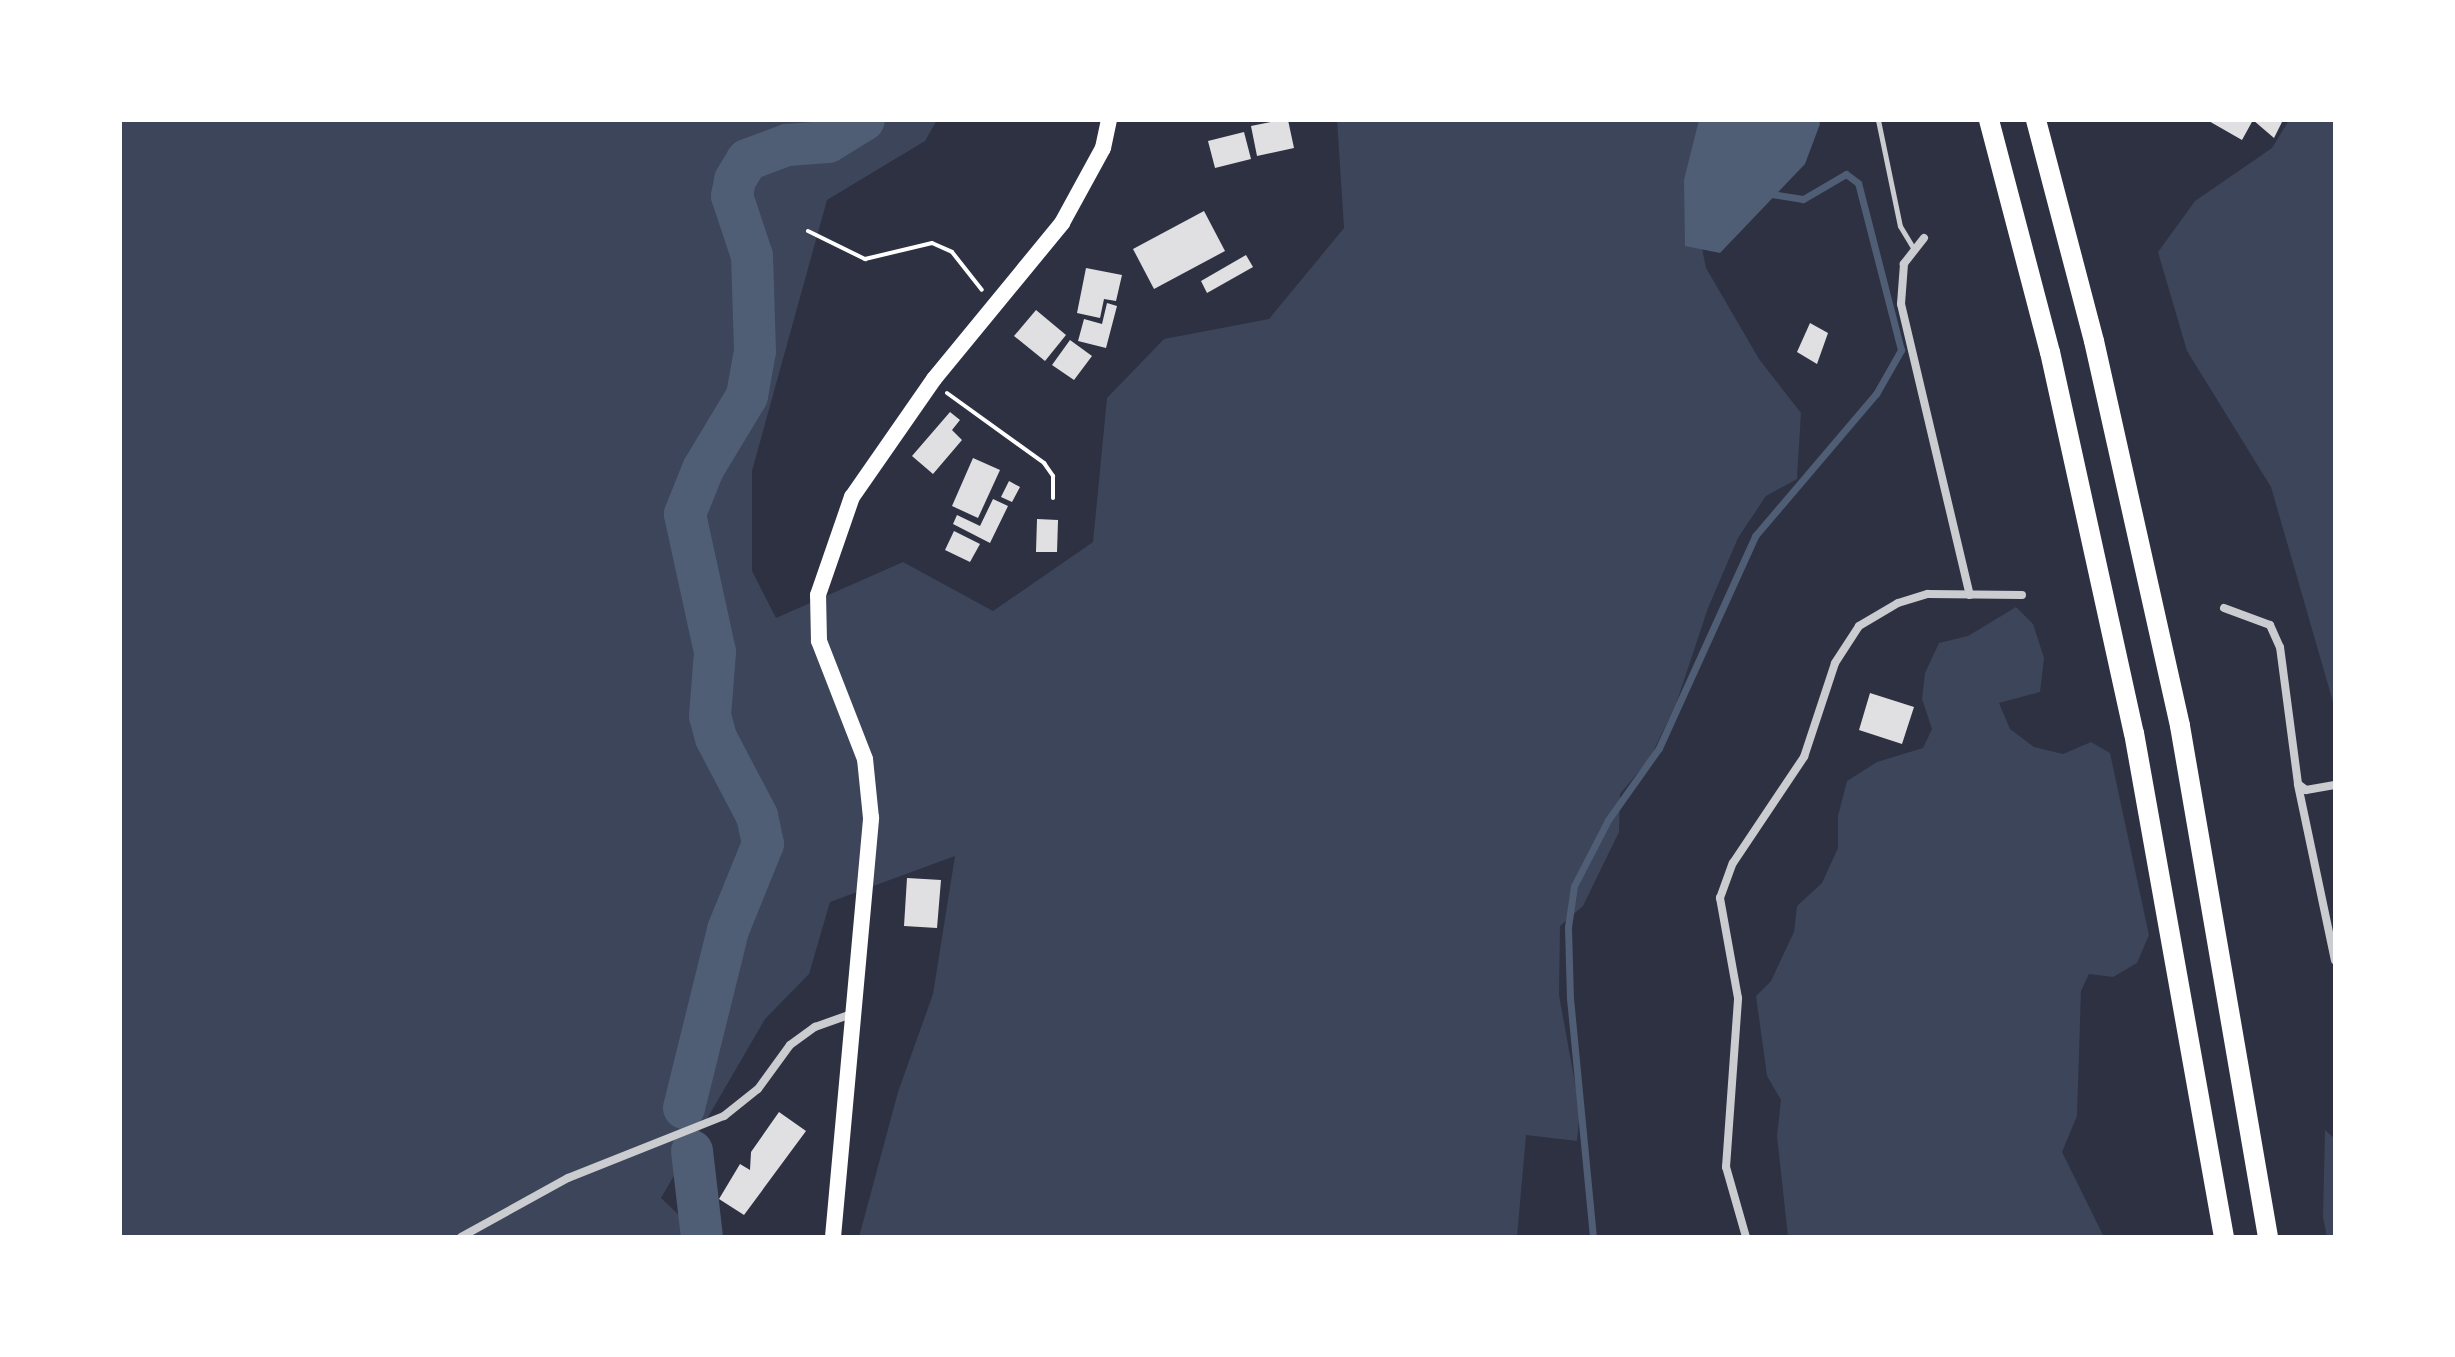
<!DOCTYPE html>
<html>
<head>
<meta charset="utf-8">
<style>
  body { margin:0 }
  #map { position:relative; width:2455px; height:1357px; overflow:hidden; background:#2d3142; font-family:"Roboto Serif",serif }
  div>[style] { position:absolute }
  .green>* { inset:0; background:#3c4559 }
  .water>* { inset:0; background:#4f5d75 }
  .stream>* { height:7px; margin:-3.5px; padding:0 3.5px; transform-origin:3.5px; border-radius:3.5px; background:#4f5d75 }
  .river>* { height:42px; margin:-21px; padding:0 21px; transform-origin:21px; border-radius:21px; background:#4f5d75 }
  .building>* { inset:0; background:#e0e0e3 }
  .path>* { height:4px; margin:-2px; padding:0 2px; transform-origin:2px; border-radius:2px; background:#fff }
  .service>* { height:5px; margin:-2.5px; padding:0 2.5px; transform-origin:2.5px; border-radius:2.5px; background:#caccd0 }
  .minor>* { height:8px; margin:-4px; padding:0 4px; transform-origin:4px; border-radius:4px; background:#caccd0 }
  .secondary>* { height:16px; margin:-8px; padding:0 8px; transform-origin:8px; border-radius:8px; background:#fff }
  .motorway>* { height:20px; margin:-10px; padding:0 10px; transform-origin:10px; border-radius:10px; background:#fff }
  span { translate:-50% -50%; white-space:nowrap; text-align:center; line-height:1.15; -webkit-text-stroke:6px #fff; paint-order:stroke }
  .frame { position:absolute; inset:0; border:122px solid #fff; pointer-events:none }
</style>
</head>
<body>
<div id="map">
  <div class="green">
    <div style="clip-path:polygon(120px 120px,937px 120px,925px 141px,827px 200px,752px 471px,752px 571px,776px 618px,903px 562px,993px 611px,1093px 542px,1107px 398px,1164px 339px,1269px 319px,1344px 228px,1337px 120px,1711px 120px,1699px 233px,1706px 268px,1759px 359px,1801px 413px,1797px 479px,1766px 496px,1738px 538px,1708px 608px,1676px 704px,1650px 758px,1620px 794px,1619px 832px,1583px 906px,1560px 926px,1559px 995px,1580px 1111px,1577px 1141px,1526px 1135px,1517px 1237px,859px 1237px,898px 1092px,933px 994px,955px 856px,830px 902px,809px 974px,765px 1019px,661px 1198px,702px 1237px,120px 1237px)"></div>
    <div style="clip-path:polygon(2289px 120px,2335px 120px,2335px 709px,2271px 487px,2187px 351px,2158px 252px,2195px 201px,2272px 148px)"></div>
    <div style="clip-path:polygon(2016px 607px,2033px 624px,2044px 658px,2040px 692px,1999px 703px,2010px 729px,2034px 747px,2063px 754px,2091px 742px,2110px 753px,2149px 935px,2137px 963px,2113px 977px,2089px 974px,2081px 991px,2077px 1116px,2062px 1152px,2104px 1237px,1788px 1237px,1777px 1136px,1781px 1100px,1767px 1076px,1756px 996px,1771px 981px,1794px 932px,1797px 906px,1822px 883px,1838px 848px,1838px 816px,1847px 781px,1877px 762px,1923px 748px,1932px 729px,1922px 699px,1925px 673px,1939px 643px,1968px 636px)"></div>
    <div style="clip-path:polygon(2325px 1130px,2335px 1139px,2335px 1237px,2327px 1237px,2323px 1217px)"></div>
  </div>
  <div class="water">
    <div style="clip-path:polygon(1699px 120px,1819px 120px,1820px 124px,1805px 164px,1720px 253px,1685px 246px,1684px 180px)"></div>
  </div>
  <div class="stream">
    <div style="left:1593px;top:1237px;width:239px;rotate:-95.5deg"></div>
    <div style="left:1570px;top:999px;width:72px;rotate:-91.6deg"></div>
    <div style="left:1568px;top:927px;width:41px;rotate:-81.7deg"></div>
    <div style="left:1574px;top:886px;width:74px;rotate:-62.7deg"></div>
    <div style="left:1608px;top:820px;width:88px;rotate:-54.7deg"></div>
    <div style="left:1659px;top:748px;width:233px;rotate:-65.6deg"></div>
    <div style="left:1755px;top:536px;width:187px;rotate:-49.6deg"></div>
    <div style="left:1876px;top:394px;width:51px;rotate:-60.4deg"></div>
    <div style="left:1901px;top:350px;width:172px;rotate:-104.4deg"></div>
    <div style="left:1858px;top:183px;width:15px;rotate:-143deg"></div>
    <div style="left:1846px;top:174px;width:50px;rotate:149.8deg"></div>
    <div style="left:1803px;top:199px;width:37px;rotate:-171deg"></div>
  </div>
  <div class="river">
    <div style="left:684px;top:1108px;width:183px;rotate:-76.1deg"></div>
    <div style="left:728px;top:930px;width:93px;rotate:-67.9deg"></div>
    <div style="left:763px;top:844px;width:29px;rotate:-102deg"></div>
    <div style="left:757px;top:816px;width:88px;rotate:-117.7deg"></div>
    <div style="left:716px;top:738px;width:23px;rotate:-105deg"></div>
    <div style="left:710px;top:716px;width:64px;rotate:-85.5deg"></div>
    <div style="left:715px;top:652px;width:141px;rotate:-102.3deg"></div>
    <div style="left:685px;top:514px;width:48px;rotate:-68.2deg"></div>
    <div style="left:703px;top:469px;width:85px;rotate:-58.9deg"></div>
    <div style="left:747px;top:396px;width:46px;rotate:-79.9deg"></div>
    <div style="left:755px;top:351px;width:95px;rotate:-91.8deg"></div>
    <div style="left:752px;top:256px;width:63px;rotate:-108.4deg"></div>
    <div style="left:732px;top:196px;width:16px;rotate:-79deg"></div>
    <div style="left:735px;top:180px;width:23px;rotate:-59deg"></div>
    <div style="left:747px;top:160px;width:43px;rotate:-20.6deg"></div>
    <div style="left:787px;top:145px;width:41px;rotate:-4.2deg"></div>
    <div style="left:828px;top:142px;width:42px;rotate:-31.4deg"></div>
    <div style="left:692px;top:1151px;width:87px;rotate:83.4deg"></div>
  </div>
  <div class="building">
    <div style="clip-path:polygon(1281px 120px,1288px 120px,1294px 148px,1257px 156px,1251px 126px)"></div>
    <div style="clip-path:polygon(2207px 120px,2283px 120px,2274px 138px,2253px 120px,2242px 140px)"></div>
    <div style="clip-path:polygon(1244px 132px,1251px 159px,1215px 168px,1208px 141px)"></div>
    <div style="clip-path:polygon(1204px 211px,1225px 251px,1154px 289px,1133px 249px)"></div>
    <div style="clip-path:polygon(1246px 255px,1253px 267px,1207px 293px,1201px 281px)"></div>
    <div style="clip-path:polygon(1086px 268px,1122px 275px,1116px 301px,1104px 299px,1100px 318px,1077px 313px)"></div>
    <div style="clip-path:polygon(1107px 303px,1117px 306px,1106px 348px,1078px 341px,1084px 319px,1102px 324px)"></div>
    <div style="clip-path:polygon(1036px 310px,1066px 335px,1045px 361px,1014px 336px)"></div>
    <div style="clip-path:polygon(1810px 323px,1828px 333px,1817px 364px,1797px 352px)"></div>
    <div style="clip-path:polygon(1070px 340px,1092px 356px,1074px 380px,1052px 365px)"></div>
    <div style="clip-path:polygon(950px 412px,960px 420px,952px 430px,962px 440px,933px 474px,912px 456px)"></div>
    <div style="clip-path:polygon(973px 458px,1000px 470px,978px 518px,952px 506px)"></div>
    <div style="clip-path:polygon(1009px 481px,1020px 487px,1012px 502px,1001px 497px)"></div>
    <div style="clip-path:polygon(993px 499px,1008px 506px,990px 543px,953px 524px,957px 515px,980px 526px)"></div>
    <div style="clip-path:polygon(1037px 519px,1058px 520px,1057px 552px,1036px 552px)"></div>
    <div style="clip-path:polygon(954px 531px,980px 544px,970px 562px,945px 550px)"></div>
    <div style="clip-path:polygon(1870px 693px,1914px 707px,1902px 744px,1859px 730px)"></div>
    <div style="clip-path:polygon(907px 878px,941px 880px,937px 928px,904px 926px)"></div>
    <div style="clip-path:polygon(779px 1112px,806px 1131px,744px 1215px,719px 1199px,740px 1164px,750px 1170px,751px 1152px)"></div>
  </div>
  <div class="path">
    <div style="left:808px;top:231px;width:64px;rotate:26.2deg"></div>
    <div style="left:865px;top:259px;width:69px;rotate:-13.4deg"></div>
    <div style="left:932px;top:243px;width:22px;rotate:24deg"></div>
    <div style="left:952px;top:252px;width:48px;rotate:51.7deg"></div>
    <div style="left:947px;top:393px;width:120px;rotate:35.8deg"></div>
    <div style="left:1044px;top:463px;width:16px;rotate:55deg"></div>
    <div style="left:1053px;top:476px;width:22px;rotate:90deg"></div>
  </div>
  <div class="service">
    <div style="left:1878px;top:120px;width:108px;rotate:78.3deg"></div>
    <div style="left:1900px;top:226px;width:26px;rotate:59deg"></div>
  </div>
  <div class="minor">
    <div style="left:1924px;top:238px;width:33px;rotate:128deg"></div>
    <div style="left:1904px;top:264px;width:40px;rotate:94.3deg"></div>
    <div style="left:1901px;top:304px;width:299px;rotate:76.7deg"></div>
    <div style="left:2224px;top:608px;width:49px;rotate:20.3deg"></div>
    <div style="left:2270px;top:625px;width:24px;rotate:66deg"></div>
    <div style="left:2280px;top:647px;width:138px;rotate:82.5deg"></div>
    <div style="left:2298px;top:784px;width:10px;rotate:37deg"></div>
    <div style="left:2306px;top:790px;width:29px;rotate:-10deg"></div>
    <div style="left:2298px;top:785px;width:179px;rotate:78.1deg"></div>
    <div style="left:461px;top:1237px;width:122px;rotate:-28.9deg"></div>
    <div style="left:568px;top:1178px;width:168px;rotate:-21.7deg"></div>
    <div style="left:724px;top:1116px;width:43px;rotate:-38.5deg"></div>
    <div style="left:758px;top:1089px;width:54px;rotate:-54deg"></div>
    <div style="left:790px;top:1045px;width:31px;rotate:-36deg"></div>
    <div style="left:815px;top:1027px;width:41px;rotate:-19.7deg"></div>
    <div style="left:1746px;top:1237px;width:73px;rotate:-105.9deg"></div>
    <div style="left:1726px;top:1167px;width:169px;rotate:-85.9deg"></div>
    <div style="left:1738px;top:998px;width:102px;rotate:-100.2deg"></div>
    <div style="left:1720px;top:898px;width:37px;rotate:-70deg"></div>
    <div style="left:1733px;top:863px;width:128px;rotate:-56.2deg"></div>
    <div style="left:1804px;top:757px;width:99px;rotate:-71.7deg"></div>
    <div style="left:1835px;top:663px;width:44px;rotate:-57deg"></div>
    <div style="left:1859px;top:626px;width:45px;rotate:-30.5deg"></div>
    <div style="left:1898px;top:603px;width:31px;rotate:-17deg"></div>
    <div style="left:1928px;top:594px;width:94px;rotate:0.6deg"></div>
  </div>
  <div class="secondary">
    <div style="left:833px;top:1237px;width:421px;rotate:-84.8deg"></div>
    <div style="left:871px;top:818px;width:59px;rotate:-95.8deg"></div>
    <div style="left:865px;top:759px;width:127px;rotate:-111.3deg"></div>
    <div style="left:819px;top:641px;width:46px;rotate:-91.2deg"></div>
    <div style="left:818px;top:595px;width:104px;rotate:-70.9deg"></div>
    <div style="left:852px;top:497px;width:144px;rotate:-55.2deg"></div>
    <div style="left:934px;top:379px;width:202px;rotate:-50.6deg"></div>
    <div style="left:1062px;top:223px;width:85px;rotate:-61.3deg"></div>
    <div style="left:1103px;top:148px;width:29px;rotate:-78deg"></div>
  </div>
  <div class="motorway">
    <div style="left:1989px;top:120px;width:240px;rotate:75.3deg"></div>
    <div style="left:2050px;top:352px;width:390px;rotate:77.6deg"></div>
    <div style="left:2134px;top:733px;width:512px;rotate:79.88deg"></div>
    <div style="left:2036px;top:120px;width:228px;rotate:75.3deg"></div>
    <div style="left:2094px;top:341px;width:394px;rotate:77.4deg"></div>
    <div style="left:2180px;top:726px;width:519px;rotate:80.23deg"></div>
  </div>
  <div class="frame"></div>
</div>
</body>
</html>
